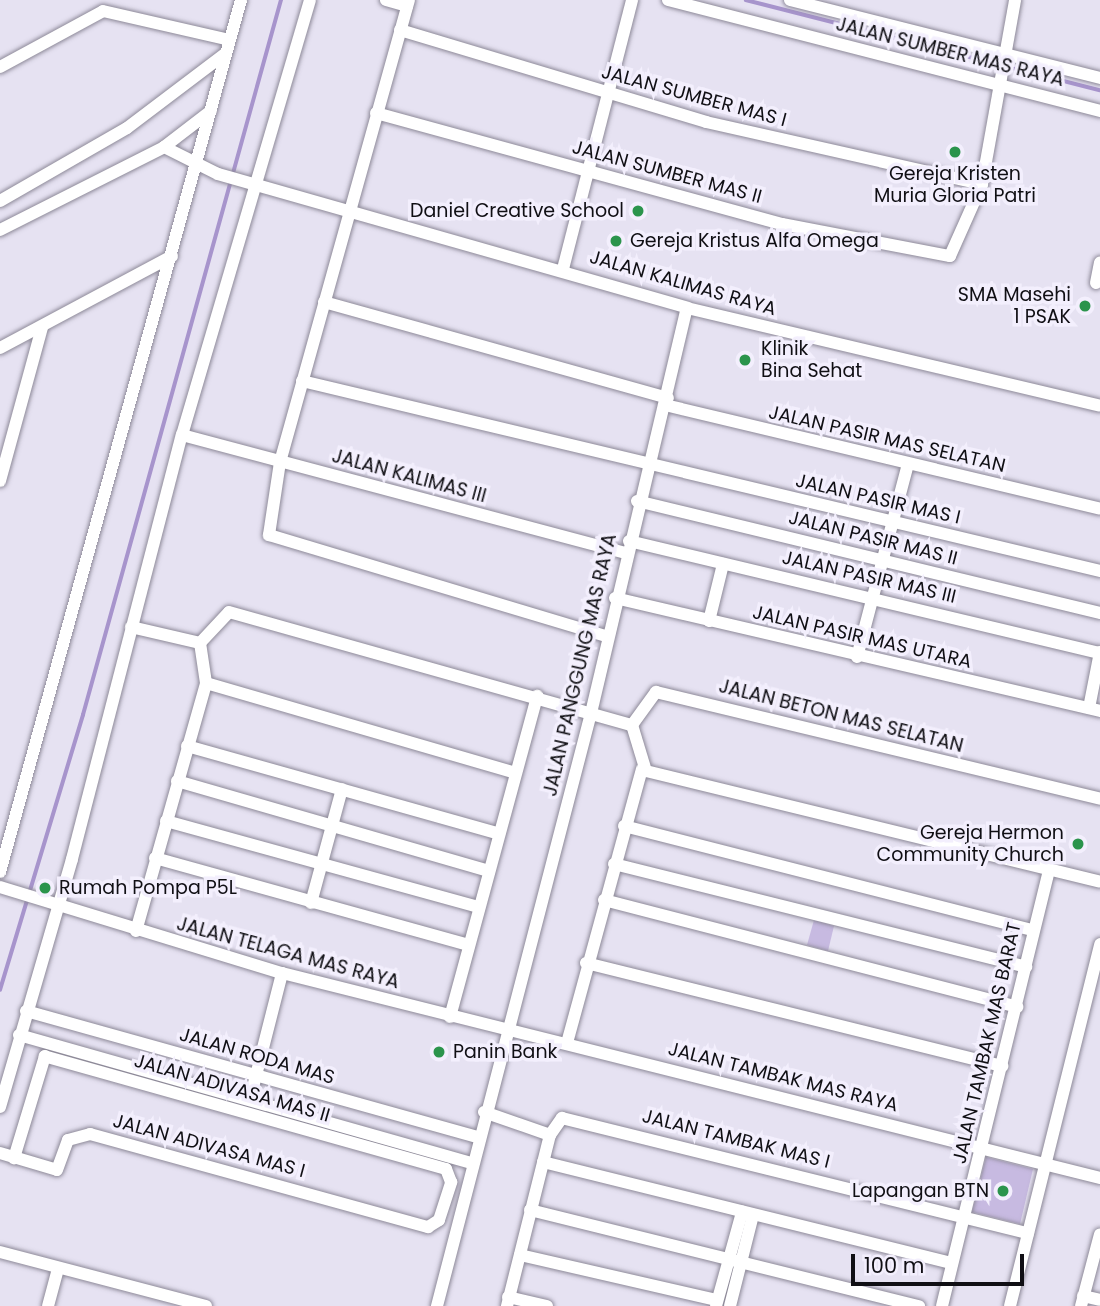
<!DOCTYPE html>
<html>
<head>
<meta charset="utf-8">
<style>
  body { margin:0 }
  #map { position:relative; width:1100px; height:1306px; overflow:hidden; background:#e6e2f2; font-family:Poppins,sans-serif }
  div>[style] { position:absolute }
  .green>* { inset:0; background:#c7bae1 }
  .stream>* { height:3.5px; margin:-1.75px; padding:0 1.75px; transform-origin:1.75px; border-radius:1.75px; background:#a794cc }
  .roads { filter:drop-shadow(0 0 2px #8d8998) drop-shadow(0 0 2px #8d8998) }
  .minor>* { height:12px; margin:-6px; padding:0 6px; transform-origin:6px; border-radius:6px; background:#fff }
  .dots>* { width:19px; height:19px; translate:-50% -50%; box-sizing:border-box; border:4px solid #f3effd; border-radius:50% }
  span { translate:-50% -50%; white-space:nowrap; text-align:center; line-height:1.15; -webkit-text-stroke:7px #f3effd; paint-order:stroke }
  .street-label { font-size:19px; color:#100f14 }
  .poi-label { font-size:19px; color:#100f14 }
  .right { translate:-100% -50%; text-align:right }
  .left { translate:0 -50%; text-align:left }
  .scale { position:absolute; left:851px; top:1254px; width:173px; height:32px; box-sizing:border-box; border:4px solid #100f14; border-top:0; padding-left:9px; font-size:21px; line-height:24px; white-space:nowrap; color:#100f14; -webkit-text-stroke:5px #f3effd; paint-order:stroke }
</style>
</head>
<body>
<div id="map">
  <div class="green">
    <div style="clip-path:polygon(814px 920px,834px 926px,828px 951px,807px 945px)"></div>
    <div style="clip-path:polygon(986px 1157px,1033px 1169px,1020px 1224px,972px 1212px)"></div>
  </div>
  <div class="stream">
    <div style="left:746px;top:0;width:365px;rotate:14.3deg"></div>
    <div style="left:0;top:990px;width:287px;rotate:-73.2deg"></div>
    <div style="left:83px;top:715px;width:742px;rotate:-74.52deg"></div>
  </div>
  <div class="roads">
    <div class="minor">
      <div style="left:386px;top:0;width:22px;rotate:16deg"></div>
      <div style="left:409px;top:0;width:480px;rotate:105.6deg"></div>
      <div style="left:280px;top:462px;width:74px;rotate:98.6deg"></div>
      <div style="left:269px;top:535px;width:352px;rotate:16.7deg"></div>
      <div style="left:668px;top:0;width:446px;rotate:14.4deg"></div>
      <div style="left:790px;top:0;width:320px;rotate:14.1deg"></div>
      <div style="left:400px;top:30px;width:320px;rotate:16.7deg"></div>
      <div style="left:706px;top:122px;width:283px;rotate:12.7deg"></div>
      <div style="left:0;top:67px;width:117px;rotate:-28.5deg"></div>
      <div style="left:103px;top:11px;width:130px;rotate:12.9deg"></div>
      <div style="left:376px;top:113px;width:421px;rotate:15.3deg"></div>
      <div style="left:782px;top:224px;width:171px;rotate:10.8deg"></div>
      <div style="left:950px;top:256px;width:79px;rotate:-66deg"></div>
      <div style="left:982px;top:184px;width:187px;rotate:-79.8deg"></div>
      <div style="left:164px;top:147px;width:60px;rotate:26.6deg"></div>
      <div style="left:218px;top:174px;width:488px;rotate:15.9deg"></div>
      <div style="left:687px;top:308px;width:424px;rotate:13.3deg"></div>
      <div style="left:0;top:201px;width:146px;rotate:-29.9deg"></div>
      <div style="left:127px;top:128px;width:123px;rotate:-37.1deg"></div>
      <div style="left:0;top:230px;width:184px;rotate:-26.8deg"></div>
      <div style="left:164px;top:147px;width:59px;rotate:-37.5deg"></div>
      <div style="left:563px;top:269px;width:278px;rotate:-75.6deg"></div>
      <div style="left:1096px;top:283px;width:21px;rotate:-79deg"></div>
      <div style="left:324px;top:302px;width:357px;rotate:15.6deg"></div>
      <div style="left:0;top:348px;width:195px;rotate:-28.1deg"></div>
      <div style="left:302px;top:381px;width:820px;rotate:13.39deg"></div>
      <div style="left:665px;top:405px;width:447px;rotate:13.4deg"></div>
      <div style="left:182px;top:435px;width:459px;rotate:14.9deg"></div>
      <div style="left:0;top:481px;width:160px;rotate:-74.7deg"></div>
      <div style="left:637px;top:501px;width:476px;rotate:13.6deg"></div>
      <div style="left:629px;top:541px;width:484px;rotate:13.4deg"></div>
      <div style="left:615px;top:598px;width:498px;rotate:13.1deg"></div>
      <div style="left:709px;top:621px;width:59px;rotate:-76.2deg"></div>
      <div style="left:131px;top:627px;width:71px;rotate:13.1deg"></div>
      <div style="left:857px;top:657px;width:200px;rotate:-75.2deg"></div>
      <div style="left:206px;top:683px;width:320px;rotate:16.2deg"></div>
      <div style="left:1089px;top:708px;width:57px;rotate:-78.9deg"></div>
      <div style="left:632px;top:725px;width:48px;rotate:73.1deg"></div>
      <div style="left:646px;top:771px;width:467px;rotate:13.7deg"></div>
      <div style="left:187px;top:746px;width:322px;rotate:15.7deg"></div>
      <div style="left:177px;top:781px;width:325px;rotate:16.1deg"></div>
      <div style="left:166px;top:821px;width:324px;rotate:15.4deg"></div>
      <div style="left:624px;top:826px;width:422px;rotate:14.3deg"></div>
      <div style="left:155px;top:858px;width:325px;rotate:15.5deg"></div>
      <div style="left:614px;top:864px;width:425px;rotate:14deg"></div>
      <div style="left:0;top:872px;width:905px;rotate:-74.55deg"></div>
      <div style="left:0;top:887px;width:295px;rotate:17deg"></div>
      <div style="left:282px;top:973px;width:843px;rotate:14.07deg"></div>
      <div style="left:604px;top:900px;width:427px;rotate:14.5deg"></div>
      <div style="left:311px;top:903px;width:118px;rotate:-74.8deg"></div>
      <div style="left:136px;top:931px;width:258px;rotate:-74.2deg"></div>
      <div style="left:206px;top:683px;width:40px;rotate:-98.5deg"></div>
      <div style="left:200px;top:643px;width:42px;rotate:-46.9deg"></div>
      <div style="left:229px;top:612px;width:419px;rotate:15.7deg"></div>
      <div style="left:632px;top:725px;width:41px;rotate:-54deg"></div>
      <div style="left:656px;top:692px;width:457px;rotate:13.5deg"></div>
      <div style="left:586px;top:963px;width:429px;rotate:13.9deg"></div>
      <div style="left:26px;top:1011px;width:468px;rotate:15.6deg"></div>
      <div style="left:450px;top:1017px;width:333px;rotate:-74.8deg"></div>
      <div style="left:19px;top:1035px;width:470px;rotate:15.8deg"></div>
      <div style="left:567px;top:1043px;width:284px;rotate:-74.7deg"></div>
      <div style="left:250px;top:1099px;width:130px;rotate:-75.7deg"></div>
      <div style="left:0;top:1107px;width:258px;rotate:-73.8deg"></div>
      <div style="left:72px;top:859px;width:438px;rotate:-75.5deg"></div>
      <div style="left:182px;top:435px;width:453px;rotate:-73.6deg"></div>
      <div style="left:484px;top:1112px;width:70px;rotate:19.2deg"></div>
      <div style="left:0;top:1153px;width:59px;rotate:16.6deg"></div>
      <div style="left:57px;top:1170px;width:32px;rotate:-70deg"></div>
      <div style="left:68px;top:1140px;width:23px;rotate:-15deg"></div>
      <div style="left:90px;top:1134px;width:351px;rotate:15.4deg"></div>
      <div style="left:428px;top:1227px;width:13px;rotate:-32deg"></div>
      <div style="left:439px;top:1220px;width:40px;rotate:-72deg"></div>
      <div style="left:451px;top:1182px;width:14px;rotate:-111deg"></div>
      <div style="left:446px;top:1169px;width:417px;rotate:-164.3deg"></div>
      <div style="left:45px;top:1056px;width:107px;rotate:106.9deg"></div>
      <div style="left:543px;top:1162px;width:420px;rotate:13.9deg"></div>
      <div style="left:530px;top:1210px;width:401px;rotate:13.9deg"></div>
      <div style="left:0;top:1252px;width:213px;rotate:14.7deg"></div>
      <div style="left:520px;top:1255px;width:202px;rotate:12.9deg"></div>
      <div style="left:1083px;top:1296px;width:17px;rotate:13deg"></div>
      <div style="left:508px;top:1297px;width:40px;rotate:13deg"></div>
      <div style="left:48px;top:1306px;width:39px;rotate:-75deg"></div>
      <div style="left:437px;top:1306px;width:613px;rotate:-75.44deg"></div>
      <div style="left:591px;top:713px;width:416px;rotate:-76.7deg"></div>
      <div style="left:507px;top:1306px;width:176px;rotate:-75.9deg"></div>
      <div style="left:550px;top:1135px;width:21px;rotate:-55deg"></div>
      <div style="left:562px;top:1118px;width:480px;rotate:13.9deg"></div>
      <div style="left:716px;top:1306px;width:98px;rotate:-74.5deg"></div>
      <div style="left:730px;top:1306px;width:94px;rotate:-75.8deg"></div>
      <div style="left:942px;top:1306px;width:448px;rotate:-76.2deg"></div>
      <div style="left:1010px;top:1306px;width:373px;rotate:-76deg"></div>
      <div style="left:1081px;top:1306px;width:74px;rotate:-75.2deg"></div>
    </div>
  </div>
  <div class="dots">
    <div style="left:955px;top:152px;background:#2b944c"></div>
    <div style="left:638px;top:211px;background:#2b944c"></div>
    <div style="left:616px;top:241px;background:#2b944c"></div>
    <div style="left:1085px;top:306px;background:#2b944c"></div>
    <div style="left:745px;top:360px;background:#2b944c"></div>
    <div style="left:1078px;top:844px;background:#2b944c"></div>
    <div style="left:45px;top:888px;background:#2b944c"></div>
    <div style="left:439px;top:1052px;background:#2b944c"></div>
    <div style="left:1003px;top:1191px;background:#2b944c"></div>
  </div>
  <div class="street-label">
    <span style="left:950px;top:52px;rotate:14deg">JALAN SUMBER MAS RAYA</span>
    <span style="left:694px;top:96px;rotate:15deg">JALAN SUMBER MAS I</span>
    <span style="left:667px;top:172px;rotate:15deg">JALAN SUMBER MAS II</span>
    <span style="left:683px;top:283px;rotate:16deg">JALAN KALIMAS RAYA</span>
    <span style="left:887px;top:439px;rotate:13deg">JALAN PASIR MAS SELATAN</span>
    <span style="left:409px;top:476px;rotate:15deg">JALAN KALIMAS III</span>
    <span style="left:878px;top:499px;rotate:13deg">JALAN PASIR MAS I</span>
    <span style="left:873px;top:538px;rotate:14deg">JALAN PASIR MAS II</span>
    <span style="left:869px;top:577px;rotate:13deg">JALAN PASIR MAS III</span>
    <span style="left:862px;top:637px;rotate:13deg">JALAN PASIR MAS UTARA</span>
    <span style="left:580px;top:665px;rotate:-77deg">JALAN PANGGUNG MAS RAYA</span>
    <span style="left:841px;top:716px;rotate:14deg">JALAN BETON MAS SELATAN</span>
    <span style="left:288px;top:953px;rotate:15deg">JALAN TELAGA MAS RAYA</span>
    <span style="left:987px;top:1043px;rotate:-77deg">JALAN TAMBAK MAS BARAT</span>
    <span style="left:257px;top:1056px;rotate:16deg">JALAN RODA MAS</span>
    <span style="left:783px;top:1077px;rotate:14deg">JALAN TAMBAK MAS RAYA</span>
    <span style="left:232px;top:1088px;rotate:16deg">JALAN ADIVASA MAS II</span>
    <span style="left:736px;top:1139px;rotate:14deg">JALAN TAMBAK MAS I</span>
    <span style="left:209px;top:1146px;rotate:15deg">JALAN ADIVASA MAS I</span>
  </div>
  <div class="poi-label">
    <span style="left:955px;top:185px">Gereja Kristen<br>Muria Gloria Patri</span>
    <span class="right" style="left:624px;top:211px">Daniel Creative School</span>
    <span class="left" style="left:630px;top:241px">Gereja Kristus Alfa Omega</span>
    <span class="right" style="left:1071px;top:306px">SMA Masehi<br>1 PSAK</span>
    <span class="left" style="left:761px;top:360px">Klinik<br>Bina Sehat</span>
    <span class="right" style="left:1064px;top:844px">Gereja Hermon<br>Community Church</span>
    <span class="left" style="left:59px;top:888px">Rumah Pompa P5L</span>
    <span class="left" style="left:453px;top:1052px">Panin Bank</span>
    <span class="right" style="left:989px;top:1191px">Lapangan BTN</span>
  </div>
  <div class="scale">100 m</div>
</div>
</body>
</html>
